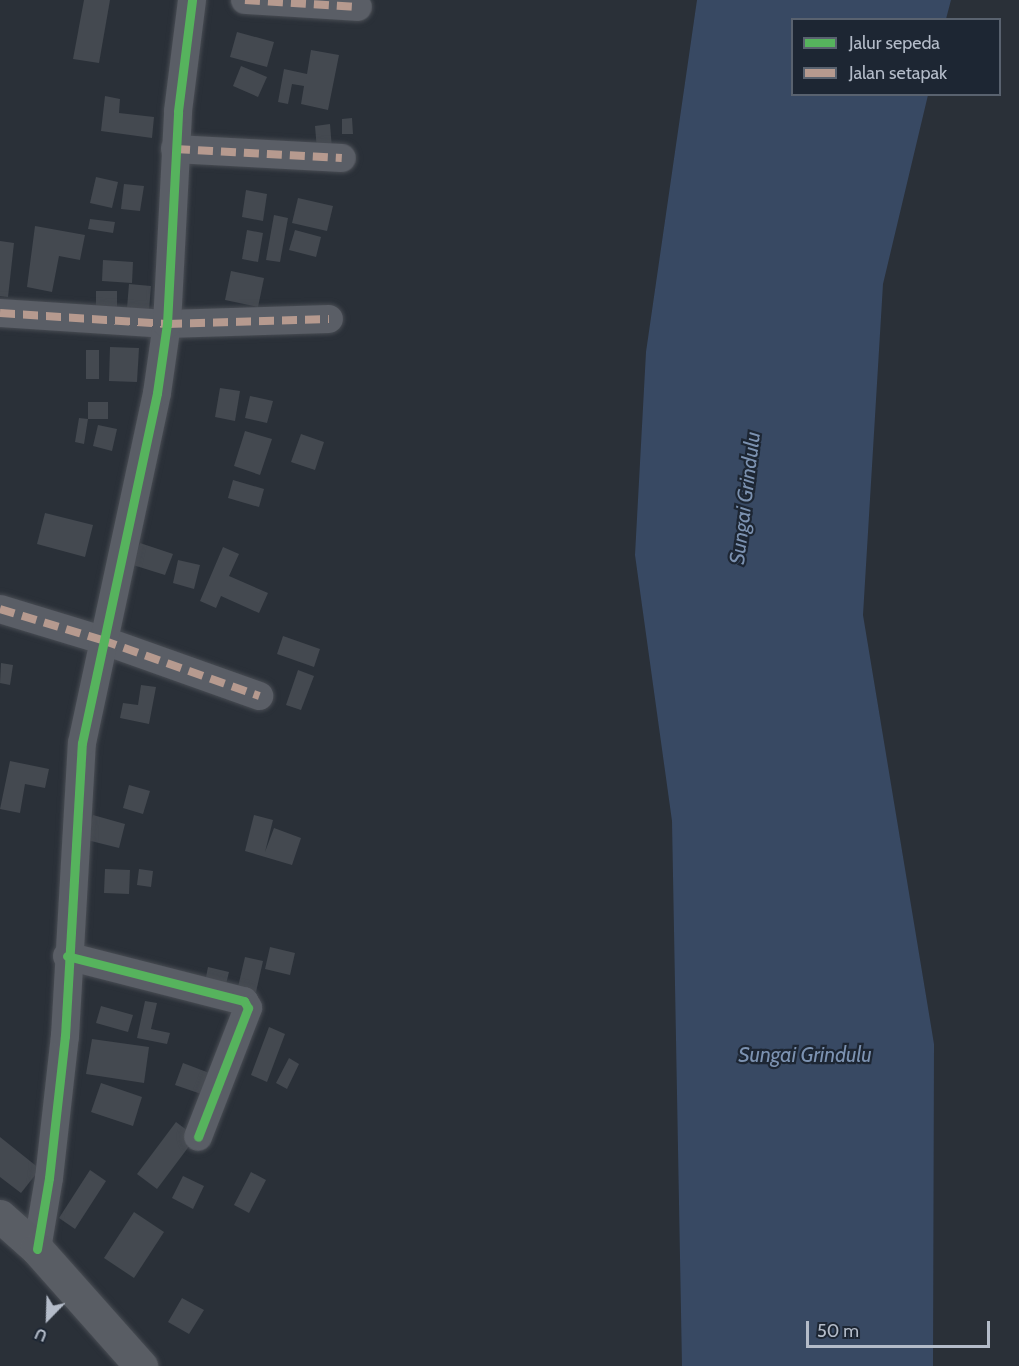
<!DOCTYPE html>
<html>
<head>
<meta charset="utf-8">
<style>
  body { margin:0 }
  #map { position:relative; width:1019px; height:1366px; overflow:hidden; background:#2a3038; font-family:Cabin,sans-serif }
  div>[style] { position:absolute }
  .water>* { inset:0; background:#384963 }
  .building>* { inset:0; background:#444950 }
  .roads { filter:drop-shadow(0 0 2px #484c53) drop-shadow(0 0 2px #484c53) }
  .street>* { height:28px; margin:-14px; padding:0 14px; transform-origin:14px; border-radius:14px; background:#5a5e66 }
  .secondary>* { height:33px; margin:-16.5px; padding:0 16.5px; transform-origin:16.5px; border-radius:16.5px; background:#595d64 }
  .quiet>* { height:8px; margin-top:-4px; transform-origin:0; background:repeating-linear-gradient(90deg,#b69a8f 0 15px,transparent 0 23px) }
  .cycleway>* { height:9px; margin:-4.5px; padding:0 4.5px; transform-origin:4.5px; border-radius:4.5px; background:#56b35d }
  span { translate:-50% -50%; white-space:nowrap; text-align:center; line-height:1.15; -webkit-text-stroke:4.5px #1d2633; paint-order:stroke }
  .water-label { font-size:21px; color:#7c92b1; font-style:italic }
  .legend { position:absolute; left:791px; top:18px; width:210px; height:78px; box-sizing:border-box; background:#1d2633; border:2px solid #59626f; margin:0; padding:8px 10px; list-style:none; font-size:18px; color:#b4bcc9 }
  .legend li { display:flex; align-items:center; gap:12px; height:30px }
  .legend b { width:30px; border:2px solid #59626f }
  .north { position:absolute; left:18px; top:1288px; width:60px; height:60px; -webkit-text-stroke:4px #1d2633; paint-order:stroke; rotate:203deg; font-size:16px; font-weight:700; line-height:24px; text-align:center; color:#b4bcc9 }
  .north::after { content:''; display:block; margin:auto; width:21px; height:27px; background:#b4bcc9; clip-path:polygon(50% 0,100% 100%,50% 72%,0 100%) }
  .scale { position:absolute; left:806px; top:1321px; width:184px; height:27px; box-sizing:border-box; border:3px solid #b4bcc9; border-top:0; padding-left:8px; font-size:18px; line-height:21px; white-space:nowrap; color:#b4bcc9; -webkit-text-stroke:4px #1d2633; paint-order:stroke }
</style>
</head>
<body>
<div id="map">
  <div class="water">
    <div style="clip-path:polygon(697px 0,951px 0,946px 19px,792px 20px,792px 94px,928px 95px,883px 284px,863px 615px,934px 1044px,933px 1366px,682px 1366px,672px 821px,635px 555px,646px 352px)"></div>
  </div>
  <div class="building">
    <div style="clip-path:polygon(84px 0,110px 0,99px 63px,73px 59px)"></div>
    <div style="clip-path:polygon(237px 32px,274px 42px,267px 67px,230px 57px)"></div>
    <div style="clip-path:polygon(311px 50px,339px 55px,328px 110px,301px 104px,304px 86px,292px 84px,288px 104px,278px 102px,284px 69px,307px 74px)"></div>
    <div style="clip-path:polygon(241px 66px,267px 77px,258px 97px,233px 86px)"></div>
    <div style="clip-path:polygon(105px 96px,120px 99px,119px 113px,154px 117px,152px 138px,101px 131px)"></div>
    <div style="clip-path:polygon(352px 118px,353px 134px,342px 134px,342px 119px)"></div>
    <div style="clip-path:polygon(330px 124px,332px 149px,317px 150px,315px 126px)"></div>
    <div style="clip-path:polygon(96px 177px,118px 182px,112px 208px,90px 203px)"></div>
    <div style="clip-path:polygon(124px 184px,144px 186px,140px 211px,121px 209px)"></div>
    <div style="clip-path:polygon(246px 190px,267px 194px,263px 221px,242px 217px)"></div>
    <div style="clip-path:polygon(298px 198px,333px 206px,327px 231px,292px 223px)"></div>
    <div style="clip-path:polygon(274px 215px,288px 218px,280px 262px,266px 260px)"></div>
    <div style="clip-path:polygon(90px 219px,115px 222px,113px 233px,88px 229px)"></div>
    <div style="clip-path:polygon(35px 226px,85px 235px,80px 260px,59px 256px,52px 292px,27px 287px)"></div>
    <div style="clip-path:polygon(247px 230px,263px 233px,258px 262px,242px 259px)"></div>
    <div style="clip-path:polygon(295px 230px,321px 237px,316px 257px,289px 250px)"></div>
    <div style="clip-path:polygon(0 241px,14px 243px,8px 297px,0 296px)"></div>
    <div style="clip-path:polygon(103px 260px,133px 262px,132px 283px,102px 281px)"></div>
    <div style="clip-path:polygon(231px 271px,264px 278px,258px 307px,225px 300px)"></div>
    <div style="clip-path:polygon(129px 284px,151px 286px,148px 323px,126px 320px)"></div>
    <div style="clip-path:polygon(96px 291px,117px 291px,117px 311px,96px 312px)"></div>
    <div style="clip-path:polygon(110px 347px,139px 348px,137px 382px,109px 381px)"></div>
    <div style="clip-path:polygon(86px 350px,99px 350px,99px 379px,86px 379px)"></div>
    <div style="clip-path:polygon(220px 388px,240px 391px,235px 421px,215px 417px)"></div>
    <div style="clip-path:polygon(250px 396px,273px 401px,267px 423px,245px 418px)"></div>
    <div style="clip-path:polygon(88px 402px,108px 402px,108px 419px,88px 419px,84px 444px,75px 442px,79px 418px,88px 419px)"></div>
    <div style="clip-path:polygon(98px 425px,117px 429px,112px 451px,93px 446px)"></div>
    <div style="clip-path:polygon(245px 431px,272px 439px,260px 475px,234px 466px)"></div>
    <div style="clip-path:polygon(301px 434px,324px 442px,315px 470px,291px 462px)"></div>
    <div style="clip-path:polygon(233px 480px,264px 489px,259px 507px,228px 498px)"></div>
    <div style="clip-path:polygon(45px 513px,93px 525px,85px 557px,37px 544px)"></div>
    <div style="clip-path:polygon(140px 543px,173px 554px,165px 575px,133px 565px)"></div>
    <div style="clip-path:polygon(223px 547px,239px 554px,229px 576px,268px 593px,259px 613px,221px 596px,216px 608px,200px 601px)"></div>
    <div style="clip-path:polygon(178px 560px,200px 565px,194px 589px,173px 583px)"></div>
    <div style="clip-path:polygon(283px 636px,320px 649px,314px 667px,277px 654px)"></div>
    <div style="clip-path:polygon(1px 663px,13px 665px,10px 685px,0 683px)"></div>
    <div style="clip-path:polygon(298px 670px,314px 676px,301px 710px,286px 705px)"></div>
    <div style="clip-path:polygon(141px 685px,156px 687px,149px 724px,120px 718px,123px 703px,138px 705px)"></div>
    <div style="clip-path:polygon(10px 761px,49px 769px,45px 788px,25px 784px,20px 813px,0 809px)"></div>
    <div style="clip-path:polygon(129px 785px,150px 791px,143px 814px,123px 808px)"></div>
    <div style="clip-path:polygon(93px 815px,125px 824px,119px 848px,87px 840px)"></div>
    <div style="clip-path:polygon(254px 815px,273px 820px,265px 852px,274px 828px,301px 838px,292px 865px,245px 851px)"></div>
    <div style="clip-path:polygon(105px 869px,130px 870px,129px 894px,104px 893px)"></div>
    <div style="clip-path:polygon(139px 869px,153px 871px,151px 887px,137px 885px)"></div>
    <div style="clip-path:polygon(270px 947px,295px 953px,290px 975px,265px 969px)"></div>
    <div style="clip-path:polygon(245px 957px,263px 961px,256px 992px,238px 987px)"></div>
    <div style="clip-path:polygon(208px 967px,229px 972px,225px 988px,205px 982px)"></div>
    <div style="clip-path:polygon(145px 1001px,157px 1003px,151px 1029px,170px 1033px,167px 1044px,137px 1038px)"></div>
    <div style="clip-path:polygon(101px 1006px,133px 1015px,128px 1032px,96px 1023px)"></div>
    <div style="clip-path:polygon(269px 1027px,285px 1034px,267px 1082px,251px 1075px)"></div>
    <div style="clip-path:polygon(92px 1039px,149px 1047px,144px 1083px,86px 1074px)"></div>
    <div style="clip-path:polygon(289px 1058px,299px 1064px,287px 1089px,276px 1083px)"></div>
    <div style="clip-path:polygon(183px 1063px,212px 1074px,204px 1095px,175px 1085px)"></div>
    <div style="clip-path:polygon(101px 1083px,142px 1097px,133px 1126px,91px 1112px)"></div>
    <div style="clip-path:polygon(176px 1122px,196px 1137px,157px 1189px,137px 1174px)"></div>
    <div style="clip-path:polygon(0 1137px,40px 1169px,21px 1193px,0 1177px)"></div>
    <div style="clip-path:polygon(90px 1170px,106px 1181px,75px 1229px,59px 1218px)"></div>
    <div style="clip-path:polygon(251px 1172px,266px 1180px,249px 1213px,234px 1205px)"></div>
    <div style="clip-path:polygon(183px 1176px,204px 1186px,193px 1209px,172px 1198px)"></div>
    <div style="clip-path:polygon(134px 1212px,164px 1232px,134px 1278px,104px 1258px)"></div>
    <div style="clip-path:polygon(182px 1298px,204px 1310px,189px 1334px,168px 1322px)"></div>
  </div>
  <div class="roads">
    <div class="street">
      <div style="left:245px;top:0;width:113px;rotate:3.5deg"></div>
      <div style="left:175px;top:149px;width:167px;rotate:3.1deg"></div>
      <div style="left:0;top:313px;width:167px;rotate:3.8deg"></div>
      <div style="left:167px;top:324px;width:162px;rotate:-1.8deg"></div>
      <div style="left:0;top:609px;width:107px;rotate:16.9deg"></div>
      <div style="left:102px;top:640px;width:167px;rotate:19.6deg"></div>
      <div style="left:67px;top:956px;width:183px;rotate:14.3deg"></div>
      <div style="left:244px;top:1001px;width:8px;rotate:60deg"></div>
      <div style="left:248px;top:1008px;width:138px;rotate:111.2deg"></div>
      <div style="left:37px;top:1249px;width:72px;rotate:-80.4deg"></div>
      <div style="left:49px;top:1178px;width:143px;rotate:-83.6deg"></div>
      <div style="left:65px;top:1036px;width:293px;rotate:-86.7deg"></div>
      <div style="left:82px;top:743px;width:358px;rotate:-77.9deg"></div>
      <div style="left:157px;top:393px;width:70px;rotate:-81.8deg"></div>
      <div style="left:167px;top:324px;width:213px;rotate:-87deg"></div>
      <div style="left:178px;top:111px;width:112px;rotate:-82.8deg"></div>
    </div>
    <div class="secondary">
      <div style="left:0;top:1216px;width:50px;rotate:41.7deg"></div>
      <div style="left:37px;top:1249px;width:157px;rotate:48.4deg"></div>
    </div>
  </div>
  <div class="quiet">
    <div style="left:245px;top:0;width:113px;rotate:3.5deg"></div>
    <div style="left:175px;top:149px;width:167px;rotate:3.1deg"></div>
    <div style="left:0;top:313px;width:167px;rotate:3.8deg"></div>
    <div style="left:167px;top:324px;width:162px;rotate:-1.8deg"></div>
    <div style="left:0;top:609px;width:107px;rotate:16.9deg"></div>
    <div style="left:102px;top:640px;width:167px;rotate:19.6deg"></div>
  </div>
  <div class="cycleway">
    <div style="left:67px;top:956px;width:183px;rotate:14.3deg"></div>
    <div style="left:244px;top:1001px;width:8px;rotate:60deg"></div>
    <div style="left:248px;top:1008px;width:138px;rotate:111.2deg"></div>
    <div style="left:37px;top:1249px;width:72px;rotate:-80.4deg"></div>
    <div style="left:49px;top:1178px;width:143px;rotate:-83.6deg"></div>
    <div style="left:65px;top:1036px;width:293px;rotate:-86.7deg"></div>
    <div style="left:82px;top:743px;width:358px;rotate:-77.9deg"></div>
    <div style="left:157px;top:393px;width:70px;rotate:-81.8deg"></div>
    <div style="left:167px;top:324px;width:213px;rotate:-87deg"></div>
    <div style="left:178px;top:111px;width:112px;rotate:-82.8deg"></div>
  </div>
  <div class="water-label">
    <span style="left:745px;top:498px;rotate:-83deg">Sungai Grindulu</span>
    <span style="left:805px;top:1055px">Sungai Grindulu</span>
  </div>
  <ul class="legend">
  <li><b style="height:8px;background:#56b35d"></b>Jalur sepeda</li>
  <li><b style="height:8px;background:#b69a8f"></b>Jalan setapak</li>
  </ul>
  <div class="north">U</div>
  <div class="scale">50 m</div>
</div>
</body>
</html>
